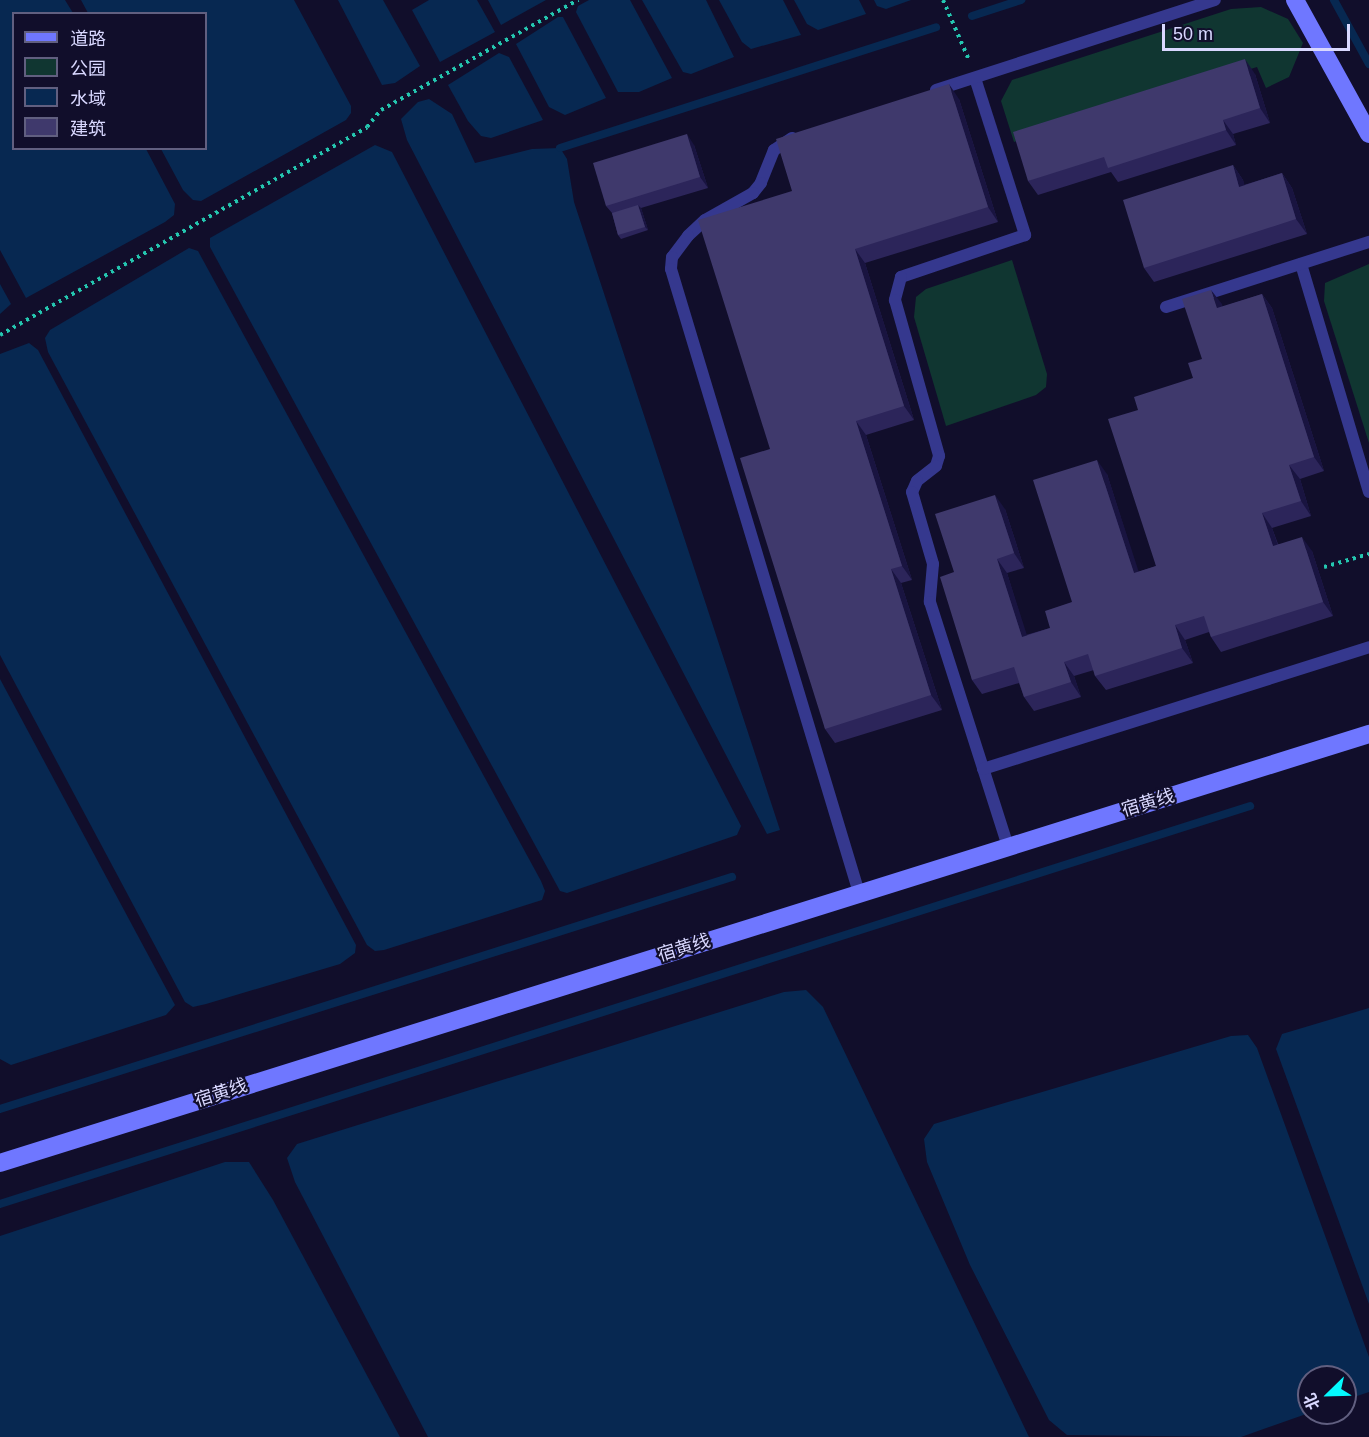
<!DOCTYPE html>
<html>
<head>
<meta charset="utf-8">
<style>
  body { margin:0 }
  #map { position:relative; width:1369px; height:1437px; overflow:hidden; background:#110e2b; font-family:Helvetica,"Noto Sans SC",sans-serif }
  div>[style] { position:absolute }
  .green>* { inset:0; background:#103631 }
  .water>* { inset:0; background:#072851 }
  .stream>* { height:8px; margin:-4px; padding:0 4px; transform-origin:4px; border-radius:4px; background:#072851 }
  .path>* { height:4px; margin-top:-2px; transform-origin:0; background:repeating-linear-gradient(90deg,#24c7b0 0 3px,transparent 0 7.5px) }
  .lane>* { height:12px; margin:-6px; padding:0 6px; transform-origin:6px; border-radius:6px; background:#35388e }
  .secondary>* { height:18px; margin:-9px; padding:0 9px; transform-origin:9px; border-radius:9px; background:#6f77ff }
  .wall>* { inset:0; background:#2c255a }
  .shaded-wall>* { inset:0; background:#191440 }
  .building>* { inset:0; background:#3f396c }
  span { translate:-50% -50%; white-space:nowrap; text-align:center; line-height:1.15; -webkit-text-stroke:4.5px #110e2b; paint-order:stroke }
  .street-label { font-size:18px; color:#d9d8ff }
  .legend { position:absolute; left:12px; top:12px; width:195px; height:138px; box-sizing:border-box; background:#110e2b; border:2px solid #615f80; margin:0; padding:8px 10px; list-style:none; font-size:18px; color:#d9d8ff }
  .legend li { display:flex; align-items:center; gap:12px; height:30px }
  .legend b { width:30px; border:2px solid #615f80 }
  .north { position:absolute; left:1297px; top:1365px; width:60px; height:60px; box-sizing:border-box; background:#110e2b; border:2px solid #615f80; border-radius:50%; rotate:247deg; font-size:16px; font-weight:700; line-height:24px; text-align:center; color:#d9d8ff }
  .north::after { content:''; display:block; margin:auto; width:21px; height:27px; background:#04faff; clip-path:polygon(50% 0,100% 100%,50% 72%,0 100%) }
  .scale { position:absolute; left:1162px; top:24px; width:188px; height:27px; box-sizing:border-box; border:3px solid #d9d8ff; border-top:0; padding-left:8px; font-size:18px; line-height:21px; white-space:nowrap; color:#d9d8ff; -webkit-text-stroke:4px #110e2b; paint-order:stroke }
</style>
</head>
<body>
<div id="map">
  <div class="green">
    <div style="clip-path:polygon(1261px 7px,1288px 19px,1303px 43px,1289px 77px,1266px 88px,1257px 67px,1014px 142px,1001px 101px,1012px 80px,1231px 9px)"></div>
    <div style="clip-path:polygon(1012px 260px,1047px 374px,1046px 387px,1036px 395px,946px 426px,914px 317px,916px 297px,926px 289px)"></div>
    <div style="clip-path:polygon(1369px 264px,1369px 443px,1324px 301px,1325px 283px)"></div>
  </div>
  <div class="water">
    <div style="clip-path:polygon(0 0,65px 0,73px 13px,14px 14px,14px 148px,146px 149px,175px 204px,174px 215px,165px 222px,26px 298px,0 250px)"></div>
    <div style="clip-path:polygon(81px 0,294px 0,351px 106px,351px 113px,346px 120px,201px 201px,193px 200px,183px 190px,161px 149px,206px 148px,206px 14px,88px 13px)"></div>
    <div style="clip-path:polygon(338px 0,383px 0,420px 66px,395px 83px,382px 85px)"></div>
    <div style="clip-path:polygon(429px 0,477px 0,495px 32px,440px 62px,412px 10px)"></div>
    <div style="clip-path:polygon(488px 0,546px 0,501px 25px)"></div>
    <div style="clip-path:polygon(589px 0,630px 0,672px 78px,639px 92px,618px 92px,576px 12px,578px 6px)"></div>
    <div style="clip-path:polygon(642px 0,706px 0,734px 57px,691px 74px,683px 72px)"></div>
    <div style="clip-path:polygon(719px 0,783px 0,801px 35px,751px 49px,742px 42px)"></div>
    <div style="clip-path:polygon(794px 0,859px 0,866px 14px,818px 30px,807px 24px)"></div>
    <div style="clip-path:polygon(874px 0,911px 0,886px 9px,877px 6px)"></div>
    <div style="clip-path:polygon(558px 17px,563px 17px,606px 98px,565px 115px,549px 107px,516px 44px)"></div>
    <div style="clip-path:polygon(499px 53px,509px 57px,543px 120px,491px 138px,481px 136px,468px 121px,448px 85px)"></div>
    <div style="clip-path:polygon(429px 99px,452px 114px,475px 163px,532px 149px,560px 148px,567px 159px,574px 202px,780px 830px,767px 834px,407px 140px,401px 119px,418px 102px)"></div>
    <div style="clip-path:polygon(375px 145px,392px 152px,741px 826px,737px 835px,567px 893px,560px 891px,210px 247px,210px 238px)"></div>
    <div style="clip-path:polygon(189px 248px,198px 251px,541px 881px,545px 891px,542px 900px,384px 950px,375px 951px,367px 945px,48px 352px,45px 338px,50px 330px)"></div>
    <div style="clip-path:polygon(0 284px,11px 304px,0 314px)"></div>
    <div style="clip-path:polygon(29px 343px,38px 350px,356px 945px,355px 953px,340px 964px,206px 1004px,193px 1007px,185px 1002px,0 655px,0 354px)"></div>
    <div style="clip-path:polygon(0 679px,175px 1005px,166px 1015px,11px 1065px,0 1059px)"></div>
    <div style="clip-path:polygon(806px 990px,823px 1007px,1029px 1437px,428px 1437px,295px 1182px,287px 1158px,297px 1144px,784px 992px)"></div>
    <div style="clip-path:polygon(1369px 1008px,1369px 1304px,1276px 1049px,1282px 1034px)"></div>
    <div style="clip-path:polygon(1248px 1035px,1257px 1048px,1369px 1357px,1369px 1392px,1345px 1400px,1345px 1377px,1309px 1377px,1309px 1413px,1241px 1437px,1067px 1435px,1049px 1420px,970px 1265px,927px 1162px,924px 1139px,934px 1124px,1231px 1036px)"></div>
    <div style="clip-path:polygon(225px 1162px,249px 1162px,273px 1200px,400px 1437px,0 1437px,0 1236px)"></div>
  </div>
  <div class="stream">
    <div style="left:1334px;top:0;width:73px;rotate:61.3deg"></div>
    <div style="left:972px;top:16px;width:52px;rotate:-18.1deg"></div>
    <div style="left:560px;top:148px;width:395px;rotate:-17.8deg"></div>
    <div style="left:0;top:1109px;width:768px;rotate:-17.59deg"></div>
    <div style="left:0;top:1204px;width:1312px;rotate:-17.66deg"></div>
  </div>
  <div class="path">
    <div style="left:943px;top:0;width:65px;rotate:66.6deg"></div>
    <div style="left:0;top:335px;width:422px;rotate:-29.5deg"></div>
    <div style="left:367px;top:127px;width:22px;rotate:-51deg"></div>
    <div style="left:381px;top:110px;width:226px;rotate:-29.2deg"></div>
    <div style="left:1324px;top:567px;width:47px;rotate:-16.1deg"></div>
  </div>
  <div class="lane">
    <div style="left:975px;top:78px;width:165px;rotate:72.3deg"></div>
    <div style="left:1025px;top:235px;width:131px;rotate:161.3deg"></div>
    <div style="left:901px;top:277px;width:24px;rotate:105deg"></div>
    <div style="left:895px;top:300px;width:162px;rotate:74.2deg"></div>
    <div style="left:939px;top:456px;width:10px;rotate:107deg"></div>
    <div style="left:936px;top:466px;width:24px;rotate:142deg"></div>
    <div style="left:917px;top:481px;width:12px;rotate:114deg"></div>
    <div style="left:912px;top:492px;width:75px;rotate:73.7deg"></div>
    <div style="left:933px;top:564px;width:38px;rotate:95deg"></div>
    <div style="left:930px;top:602px;width:257px;rotate:72.3deg"></div>
    <div style="left:936px;top:90px;width:293px;rotate:-17.9deg"></div>
    <div style="left:792px;top:138px;width:22px;rotate:146deg"></div>
    <div style="left:774px;top:150px;width:35px;rotate:112deg"></div>
    <div style="left:761px;top:183px;width:13px;rotate:129deg"></div>
    <div style="left:753px;top:193px;width:55px;rotate:150.6deg"></div>
    <div style="left:705px;top:220px;width:23px;rotate:137deg"></div>
    <div style="left:688px;top:236px;width:26px;rotate:127deg"></div>
    <div style="left:672px;top:257px;width:12px;rotate:95deg"></div>
    <div style="left:671px;top:269px;width:652px;rotate:73.23deg"></div>
    <div style="left:1301px;top:264px;width:238px;rotate:73.4deg"></div>
    <div style="left:1166px;top:307px;width:213px;rotate:-17.8deg"></div>
    <div style="left:983px;top:769px;width:405px;rotate:-17.5deg"></div>
  </div>
  <div class="secondary">
    <div style="left:1295px;top:0;width:153px;rotate:61.1deg"></div>
    <div style="left:0;top:1163px;width:1435px;rotate:-17.4deg"></div>
  </div>
  <div class="wall">
    <div style="clip-path:polygon(1255px 74px,1270px 123px,1233px 134px,1236px 145px,1118px 182px,1111px 172px,1038px 195px,1028px 181px)"></div>
    <div style="clip-path:polygon(959px 99px,998px 222px,865px 263px,914px 420px,866px 435px,912px 580px,901px 583px,942px 710px,835px 743px,825px 729px,770px 449px,792px 191px)"></div>
    <div style="clip-path:polygon(694px 145px,708px 188px,641px 208px,648px 230px,621px 239px,618px 235px,612px 213px,606px 206px)"></div>
    <div style="clip-path:polygon(1233px 165px,1243px 180px,1244px 185px,1282px 173px,1292px 188px,1307px 234px,1154px 282px,1144px 268px)"></div>
    <div style="clip-path:polygon(1262px 294px,1272px 308px,1324px 471px,1300px 479px,1311px 516px,1272px 528px,1278px 544px,1312px 551px,1333px 616px,1221px 652px,1211px 637px,1209px 632px,1185px 640px,1193px 663px,1106px 690px,1095px 676px,1094px 670px,1074px 676px,1081px 697px,1034px 711px,1024px 697px,1019px 683px,982px 694px,972px 680px,954px 572px,1005px 509px,1024px 568px,1007px 573px,1026px 635px,1050px 628px,1072px 602px,1107px 474px,1138px 572px,1156px 566px,1138px 410px,1193px 378px,1202px 359px,1222px 304px,1222px 307px)"></div>
  </div>
  <div class="shaded-wall">
    <div style="clip-path:polygon(1245px 59px,1255px 74px,1270px 123px,1260px 108px)"></div>
    <div style="clip-path:polygon(949px 84px,959px 99px,998px 222px,988px 207px)"></div>
    <div style="clip-path:polygon(1223px 120px,1233px 134px,1236px 145px,1226px 130px)"></div>
    <div style="clip-path:polygon(687px 134px,694px 145px,708px 188px,700px 177px)"></div>
    <div style="clip-path:polygon(1233px 165px,1243px 180px,1250px 201px,1239px 187px)"></div>
    <div style="clip-path:polygon(1282px 173px,1292px 188px,1307px 234px,1296px 219px)"></div>
    <div style="clip-path:polygon(638px 205px,641px 208px,648px 230px,645px 227px)"></div>
    <div style="clip-path:polygon(855px 249px,865px 263px,914px 420px,904px 406px)"></div>
    <div style="clip-path:polygon(1211px 290px,1222px 304px,1227px 323px,1217px 308px)"></div>
    <div style="clip-path:polygon(1262px 294px,1272px 308px,1324px 471px,1314px 457px)"></div>
    <div style="clip-path:polygon(856px 421px,866px 435px,912px 580px,902px 566px)"></div>
    <div style="clip-path:polygon(1097px 460px,1107px 474px,1144px 588px,1134px 573px)"></div>
    <div style="clip-path:polygon(1289px 465px,1300px 479px,1311px 516px,1301px 501px)"></div>
    <div style="clip-path:polygon(995px 495px,1005px 509px,1024px 568px,1014px 553px)"></div>
    <div style="clip-path:polygon(1262px 513px,1272px 528px,1283px 560px,1273px 546px)"></div>
    <div style="clip-path:polygon(1302px 537px,1312px 551px,1333px 616px,1323px 602px)"></div>
    <div style="clip-path:polygon(997px 559px,1007px 573px,1032px 651px,1022px 637px)"></div>
    <div style="clip-path:polygon(891px 569px,901px 583px,942px 710px,931px 695px)"></div>
    <div style="clip-path:polygon(1175px 625px,1185px 640px,1193px 663px,1182px 648px)"></div>
    <div style="clip-path:polygon(1064px 662px,1074px 676px,1081px 697px,1071px 682px)"></div>
  </div>
  <div class="building">
    <div style="clip-path:polygon(1245px 59px,1260px 108px,1223px 120px,1226px 130px,1108px 168px,1104px 157px,1028px 181px,1013px 132px)"></div>
    <div style="clip-path:polygon(949px 84px,988px 207px,855px 249px,904px 406px,856px 421px,902px 566px,891px 569px,931px 695px,825px 729px,740px 458px,770px 449px,698px 220px,792px 191px,776px 139px)"></div>
    <div style="clip-path:polygon(687px 134px,700px 177px,606px 206px,593px 163px)"></div>
    <div style="clip-path:polygon(1233px 165px,1239px 187px,1282px 173px,1296px 219px,1144px 268px,1123px 200px)"></div>
    <div style="clip-path:polygon(638px 205px,645px 227px,618px 235px,612px 213px)"></div>
    <div style="clip-path:polygon(1211px 290px,1217px 308px,1262px 294px,1314px 457px,1289px 465px,1301px 501px,1262px 513px,1273px 546px,1302px 537px,1323px 602px,1211px 637px,1204px 616px,1175px 625px,1182px 648px,1095px 676px,1088px 654px,1064px 662px,1071px 682px,1024px 697px,1014px 667px,972px 680px,940px 577px,954px 572px,935px 514px,995px 495px,1014px 553px,997px 559px,1022px 637px,1050px 628px,1045px 611px,1072px 602px,1033px 480px,1097px 460px,1134px 573px,1156px 566px,1108px 419px,1138px 410px,1134px 397px,1193px 378px,1188px 363px,1202px 359px,1182px 299px)"></div>
  </div>
  <div class="street-label">
    <span style="left:1148px;top:803px;rotate:-17deg">宿黄线</span>
    <span style="left:684px;top:948px;rotate:-17deg">宿黄线</span>
    <span style="left:221px;top:1093px;rotate:-18deg">宿黄线</span>
  </div>
  <ul class="legend">
  <li><b style="height:8px;background:#6f77ff"></b>道路</li>
  <li><b style="height:16px;background:#103631"></b>公园</li>
  <li><b style="height:16px;background:#072851"></b>水域</li>
  <li><b style="height:16px;background:#3f396c"></b>建筑</li>
  </ul>
  <div class="north">北</div>
  <div class="scale">50 m</div>
</div>
</body>
</html>
